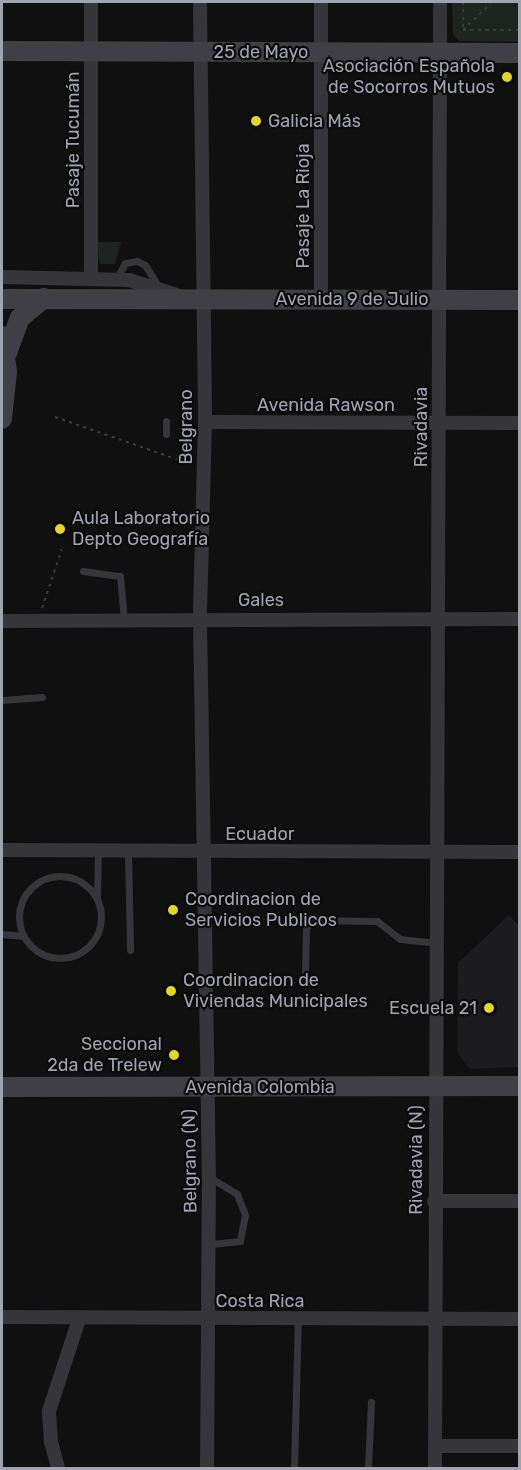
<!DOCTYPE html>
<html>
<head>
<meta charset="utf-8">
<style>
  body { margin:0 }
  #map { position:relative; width:521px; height:1470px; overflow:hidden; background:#101011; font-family:Rubik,sans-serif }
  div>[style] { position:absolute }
  .built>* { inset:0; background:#1c1c1e }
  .green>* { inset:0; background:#1e2521 }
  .path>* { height:2px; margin-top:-1px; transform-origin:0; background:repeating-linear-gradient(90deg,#39393e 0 3px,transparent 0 7.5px) }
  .lane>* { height:7px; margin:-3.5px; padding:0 3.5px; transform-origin:3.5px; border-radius:3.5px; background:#36363a }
  .lane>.ring { margin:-3.5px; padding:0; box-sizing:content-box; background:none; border:7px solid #36363a; border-radius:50% }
  .street>* { height:14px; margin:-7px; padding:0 7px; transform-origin:7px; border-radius:7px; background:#36363a }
  .secondary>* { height:20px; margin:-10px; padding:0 10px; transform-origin:10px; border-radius:10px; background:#3f3f45 }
  .dots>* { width:16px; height:16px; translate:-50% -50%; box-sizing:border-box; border:3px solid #0b0b0c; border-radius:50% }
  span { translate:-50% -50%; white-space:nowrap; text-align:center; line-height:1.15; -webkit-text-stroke:4.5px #0b0b0c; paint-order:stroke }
  .street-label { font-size:18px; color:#a2a3b1 }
  .poi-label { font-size:18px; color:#a2a3b1 }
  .right { translate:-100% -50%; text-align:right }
  .left { translate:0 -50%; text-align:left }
  .frame { position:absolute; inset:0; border:3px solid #a2a3b1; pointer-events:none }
</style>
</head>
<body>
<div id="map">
  <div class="built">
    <div style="clip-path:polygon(509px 915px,519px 926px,519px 1067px,470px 1069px,457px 1052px,458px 963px)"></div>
  </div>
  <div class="green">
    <div style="clip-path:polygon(452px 2px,519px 2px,519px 42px,459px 41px,453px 34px)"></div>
    <div style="clip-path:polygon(97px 242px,121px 242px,115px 264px,100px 264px)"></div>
  </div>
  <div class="path">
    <div style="left:463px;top:2px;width:28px;rotate:90deg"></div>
    <div style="left:463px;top:30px;width:57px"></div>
    <div style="left:463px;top:30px;width:40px;rotate:-44deg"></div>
    <div style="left:55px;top:417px;width:141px;rotate:19.1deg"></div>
    <div style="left:42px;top:608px;width:62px;rotate:-71.3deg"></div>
  </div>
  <div class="lane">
    <div style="left:116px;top:280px;width:19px;rotate:-62deg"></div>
    <div style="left:125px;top:263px;width:12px;rotate:-9deg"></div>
    <div style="left:137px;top:261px;width:9px;rotate:27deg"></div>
    <div style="left:145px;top:265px;width:25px;rotate:58deg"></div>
    <div style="left:166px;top:421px;width:13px;rotate:90deg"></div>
    <div style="left:83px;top:571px;width:37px;rotate:8deg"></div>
    <div style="left:120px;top:576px;width:43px;rotate:84.7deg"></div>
    <div style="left:2px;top:700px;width:40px;rotate:-4.3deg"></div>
    <div style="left:128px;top:852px;width:98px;rotate:88.8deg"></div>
    <div class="ring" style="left:19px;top:876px;width:75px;height:75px"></div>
    <div style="left:97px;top:897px;width:46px;rotate:-88.8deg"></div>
    <div style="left:2px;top:934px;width:22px;rotate:5deg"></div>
    <div style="left:305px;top:972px;width:44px;rotate:-88.7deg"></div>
    <div style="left:306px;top:928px;width:11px;rotate:-49deg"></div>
    <div style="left:313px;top:920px;width:64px;rotate:0.9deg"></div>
    <div style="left:377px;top:921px;width:29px;rotate:38deg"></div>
    <div style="left:400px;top:939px;width:37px;rotate:6deg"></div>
    <div style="left:209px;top:1177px;width:33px;rotate:31deg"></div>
    <div style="left:237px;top:1194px;width:22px;rotate:69deg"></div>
    <div style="left:245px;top:1215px;width:26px;rotate:101deg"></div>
    <div style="left:240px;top:1241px;width:31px;rotate:174deg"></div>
    <div style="left:294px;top:1468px;width:149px;rotate:-88.5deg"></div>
    <div style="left:368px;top:1468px;width:66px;rotate:-87.4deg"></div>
  </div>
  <div class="street">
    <div style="left:200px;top:2px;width:420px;rotate:89.3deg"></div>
    <div style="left:205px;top:422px;width:196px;rotate:91.5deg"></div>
    <div style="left:200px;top:618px;width:559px;rotate:89.08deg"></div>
    <div style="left:209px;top:1177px;width:291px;rotate:90.4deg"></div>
    <div style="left:321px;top:2px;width:286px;rotate:90deg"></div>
    <div style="left:2px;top:277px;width:127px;rotate:1.4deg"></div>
    <div style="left:129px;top:280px;width:50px;rotate:17.4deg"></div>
    <div style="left:91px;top:279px;width:277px;rotate:-90deg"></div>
    <div style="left:205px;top:422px;width:315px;rotate:0.2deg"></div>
    <div style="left:2px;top:621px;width:518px;rotate:-0.22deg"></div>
    <div style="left:2px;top:850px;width:518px;rotate:0.22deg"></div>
    <div style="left:434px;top:1201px;width:86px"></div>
    <div style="left:2px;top:1317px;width:518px;rotate:0.22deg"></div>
    <div style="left:436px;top:1446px;width:84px"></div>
    <div style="left:58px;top:1468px;width:27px;rotate:-105deg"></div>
    <div style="left:51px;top:1442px;width:31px;rotate:-94deg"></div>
    <div style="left:49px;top:1411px;width:97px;rotate:-71.9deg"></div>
    <div style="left:435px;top:1468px;width:1466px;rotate:-89.8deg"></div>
  </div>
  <div class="secondary">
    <div style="left:2px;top:51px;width:518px;rotate:0.22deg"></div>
    <div style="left:2px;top:299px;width:518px;rotate:0.11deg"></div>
    <div style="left:2px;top:336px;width:36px;rotate:82deg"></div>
    <div style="left:7px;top:372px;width:47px;rotate:96.1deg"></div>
    <div style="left:7px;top:353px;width:37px;rotate:-70deg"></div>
    <div style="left:20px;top:318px;width:31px;rotate:-40deg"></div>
    <div style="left:2px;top:1087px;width:518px;rotate:-0.11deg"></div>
  </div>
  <div class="dots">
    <div style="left:507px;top:77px;background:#e3d435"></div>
    <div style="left:256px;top:121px;background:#e3d435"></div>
    <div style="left:60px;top:529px;background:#e3d435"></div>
    <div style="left:173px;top:910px;background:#e3d435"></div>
    <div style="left:171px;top:991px;background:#e3d435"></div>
    <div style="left:489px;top:1008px;background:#e3d435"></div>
    <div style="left:174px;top:1055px;background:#e3d435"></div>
  </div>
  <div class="street-label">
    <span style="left:261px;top:52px">25 de Mayo</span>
    <span style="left:73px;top:140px;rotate:-90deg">Pasaje Tucumán</span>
    <span style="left:303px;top:206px;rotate:-90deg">Pasaje La Rioja</span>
    <span style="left:352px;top:299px">Avenida 9 de Julio</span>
    <span style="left:326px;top:405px">Avenida Rawson</span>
    <span style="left:186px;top:427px;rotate:-90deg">Belgrano</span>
    <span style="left:421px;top:427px;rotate:-90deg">Rivadavia</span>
    <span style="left:261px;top:600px">Gales</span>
    <span style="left:260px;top:834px">Ecuador</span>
    <span style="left:260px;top:1087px">Avenida Colombia</span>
    <span style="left:416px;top:1160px;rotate:-90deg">Rivadavia (N)</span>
    <span style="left:190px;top:1161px;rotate:-91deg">Belgrano (N)</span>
    <span style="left:260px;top:1301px">Costa Rica</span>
  </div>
  <div class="poi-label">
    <span class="right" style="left:495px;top:77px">Asociación Española<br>de Socorros Mutuos</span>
    <span class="left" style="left:268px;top:121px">Galicia Más</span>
    <span class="left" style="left:72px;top:529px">Aula Laboratorio<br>Depto Geografía</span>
    <span class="left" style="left:185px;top:910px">Coordinacion de<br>Servicios Publicos</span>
    <span class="left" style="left:183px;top:991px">Coordinacion de<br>Viviendas Municipales</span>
    <span class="right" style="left:477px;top:1008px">Escuela 21</span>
    <span class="right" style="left:162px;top:1055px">Seccional<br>2da de Trelew</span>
  </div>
  <div class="frame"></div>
</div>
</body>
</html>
